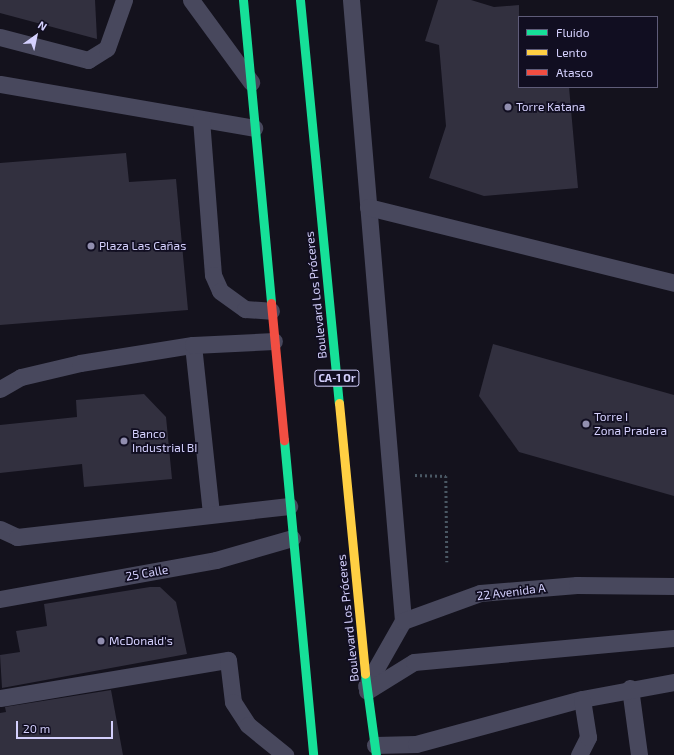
<!DOCTYPE html>
<html>
<head>
<meta charset="utf-8">
<style>
  body { margin:0 }
  #map { position:relative; width:674px; height:755px; overflow:hidden; background:#14121d; font-family:"Exo 2",sans-serif }
  div>[style] { position:absolute }
  .building>* { inset:0; background:#32303f }
  .path>* { height:2.5px; margin-top:-1.25px; transform-origin:0; background:repeating-linear-gradient(90deg,#4a5864 0 2px,transparent 0 5px) }
  .lane>* { height:17px; margin:-8.5px; padding:0 8.5px; transform-origin:8.5px; border-radius:8.5px; background:#48485d }
  .fast>* { height:9px; margin:-4.5px; padding:0 4.5px; transform-origin:4.5px; border-radius:4.5px; background:#16e098 }
  .slow>* { height:9px; margin:-4.5px; padding:0 4.5px; transform-origin:4.5px; border-radius:4.5px; background:#ffcf43 }
  .jam>* { height:9px; margin:-4.5px; padding:0 4.5px; transform-origin:4.5px; border-radius:4.5px; background:#f24e42 }
  .dots>* { width:11px; height:11px; translate:-50% -50%; box-sizing:border-box; border:2px solid #110e21; border-radius:50% }
  span { translate:-50% -50%; white-space:nowrap; text-align:center; line-height:1.15; -webkit-text-stroke:3.5px #110e21; paint-order:stroke }
  .shield-label span { padding:1px 3px; background:#110e21; border:1px solid; border-radius:3px; -webkit-text-stroke-width:0 }
  .shield-label { font-size:11px; color:#d4d0fd; font-weight:700 }
  .poi-label { font-size:12px; color:#d4d0fd }
  .left { translate:0 -50%; text-align:left }
  .street-label { font-size:12px; color:#d4d0fd }
  .legend { position:absolute; left:518px; top:16px; width:140px; height:72px; box-sizing:border-box; background:#110e21; border:1px solid #5f5c79; margin:0; padding:5px 7px; list-style:none; font-size:12px; color:#d4d0fd }
  .legend li { display:flex; align-items:center; gap:8px; height:20px }
  .legend b { width:20px; border:1px solid #5f5c79 }
  .north { position:absolute; left:16px; top:16px; width:40px; height:40px; -webkit-text-stroke:3px #110e21; paint-order:stroke; rotate:33deg; font-size:11px; font-weight:700; line-height:16px; text-align:center; color:#d4d0fd }
  .north::after { content:''; display:block; margin:auto; width:14px; height:18px; background:#d4d0fd; clip-path:polygon(50% 0,100% 100%,50% 72%,0 100%) }
  .scale { position:absolute; left:16px; top:721px; width:97px; height:18px; box-sizing:border-box; border:2px solid #d4d0fd; border-top:0; padding-left:5px; font-size:12px; line-height:14px; white-space:nowrap; color:#d4d0fd; -webkit-text-stroke:3px #110e21; paint-order:stroke }
</style>
</head>
<body>
<div id="map">
  <div class="building">
    <div style="clip-path:polygon(0 0,95px 0,97px 39px,0 13px)"></div>
    <div style="clip-path:polygon(438px 0,471px 0,494px 7px,519px 5px,519px 87px,569px 87px,578px 188px,484px 196px,429px 178px,446px 126px,439px 45px,425px 41px)"></div>
    <div style="clip-path:polygon(126px 153px,129px 182px,176px 179px,188px 310px,0 325px,0 163px)"></div>
    <div style="clip-path:polygon(493px 344px,674px 395px,674px 496px,519px 452px,479px 396px)"></div>
    <div style="clip-path:polygon(144px 394px,166px 417px,172px 479px,84px 487px,82px 464px,0 473px,0 425px,77px 417px,76px 400px)"></div>
    <div style="clip-path:polygon(150px 587px,160px 587px,176px 602px,187px 654px,2px 688px,0 655px,20px 652px,16px 631px,47px 626px,44px 604px)"></div>
    <div style="clip-path:polygon(111px 690px,123px 755px,0 755px,0 713px,6px 712px,5px 707px)"></div>
  </div>
  <div class="path">
    <div style="left:415px;top:475px;width:31px;rotate:2deg"></div>
    <div style="left:446px;top:476px;width:86px;rotate:89.3deg"></div>
  </div>
  <div class="lane">
    <div style="left:191px;top:0;width:102px;rotate:53.8deg"></div>
    <div style="left:351px;top:0;width:623px;rotate:85.21deg"></div>
    <div style="left:0;top:37px;width:91px;rotate:14.6deg"></div>
    <div style="left:88px;top:60px;width:22px;rotate:-32deg"></div>
    <div style="left:107px;top:48px;width:51px;rotate:-70.5deg"></div>
    <div style="left:0;top:84px;width:258px;rotate:9.8deg"></div>
    <div style="left:201px;top:119px;width:156px;rotate:85.6deg"></div>
    <div style="left:213px;top:275px;width:17px;rotate:66deg"></div>
    <div style="left:220px;top:291px;width:31px;rotate:36deg"></div>
    <div style="left:245px;top:309px;width:26px;rotate:4deg"></div>
    <div style="left:368px;top:207px;width:315px;rotate:13.9deg"></div>
    <div style="left:193px;top:345px;width:169px;rotate:83.9deg"></div>
    <div style="left:0;top:389px;width:24px;rotate:-30deg"></div>
    <div style="left:21px;top:377px;width:61px;rotate:-13.3deg"></div>
    <div style="left:80px;top:363px;width:114px;rotate:-9.1deg"></div>
    <div style="left:193px;top:345px;width:81px;rotate:-2.8deg"></div>
    <div style="left:0;top:529px;width:19px;rotate:25deg"></div>
    <div style="left:17px;top:537px;width:274px;rotate:-6.5deg"></div>
    <div style="left:0;top:599px;width:219px;rotate:-10.2deg"></div>
    <div style="left:216px;top:560px;width:79px;rotate:-16.1deg"></div>
    <div style="left:366px;top:686px;width:75px;rotate:-60.4deg"></div>
    <div style="left:403px;top:621px;width:82px;rotate:-20deg"></div>
    <div style="left:480px;top:593px;width:97px;rotate:-4.7deg"></div>
    <div style="left:577px;top:585px;width:97px;rotate:0.6deg"></div>
    <div style="left:630px;top:688px;width:68px;rotate:82.3deg"></div>
    <div style="left:367px;top:691px;width:55px;rotate:-31.7deg"></div>
    <div style="left:414px;top:662px;width:261px;rotate:-5.3deg"></div>
    <div style="left:0;top:698px;width:231px;rotate:-9.5deg"></div>
    <div style="left:228px;top:660px;width:42px;rotate:83.2deg"></div>
    <div style="left:233px;top:702px;width:27px;rotate:57deg"></div>
    <div style="left:248px;top:725px;width:48px;rotate:39deg"></div>
    <div style="left:375px;top:745px;width:41px;rotate:-1.4deg"></div>
    <div style="left:416px;top:744px;width:172px;rotate:-15.2deg"></div>
    <div style="left:582px;top:699px;width:94px;rotate:-10.5deg"></div>
    <div style="left:579px;top:755px;width:20px;rotate:-63deg"></div>
    <div style="left:588px;top:737px;width:38px;rotate:-99deg"></div>
  </div>
  <div class="fast">
    <div style="left:243px;top:0;width:304px;rotate:84.7deg"></div>
    <div style="left:300px;top:0;width:405px;rotate:84.5deg"></div>
    <div style="left:284px;top:440px;width:316px;rotate:84.7deg"></div>
    <div style="left:365px;top:674px;width:82px;rotate:82.3deg"></div>
  </div>
  <div class="slow">
    <div style="left:339px;top:403px;width:272px;rotate:84.5deg"></div>
  </div>
  <div class="jam">
    <div style="left:271px;top:303px;width:138px;rotate:84.6deg"></div>
  </div>
  <div class="dots">
    <div style="left:508px;top:107px;background:#918eaf"></div>
    <div style="left:91px;top:246px;background:#918eaf"></div>
    <div style="left:586px;top:424px;background:#918eaf"></div>
    <div style="left:124px;top:441px;background:#918eaf"></div>
    <div style="left:101px;top:641px;background:#918eaf"></div>
  </div>
  <div class="shield-label">
    <span style="left:337px;top:378px">CA-1 Or</span>
  </div>
  <div class="poi-label">
    <span class="left" style="left:516px;top:107px">Torre Katana</span>
    <span class="left" style="left:99px;top:246px">Plaza Las Cañas</span>
    <span class="left" style="left:594px;top:424px">Torre I<br>Zona Pradera</span>
    <span class="left" style="left:132px;top:441px">Banco<br>Industrial BI</span>
    <span class="left" style="left:109px;top:641px">McDonald's</span>
  </div>
  <div class="street-label">
    <span style="left:316px;top:295px;rotate:-96deg">Boulevard Los Próceres</span>
    <span style="left:147px;top:573px;rotate:-10deg">25 Calle</span>
    <span style="left:511px;top:592px;rotate:-7deg">22 Avenida A</span>
    <span style="left:348px;top:618px;rotate:-96deg">Boulevard Los Próceres</span>
  </div>
  <ul class="legend">
  <li><b style="height:5px;background:#16e098"></b>Fluido</li>
  <li><b style="height:5px;background:#ffcf43"></b>Lento</li>
  <li><b style="height:5px;background:#f24e42"></b>Atasco</li>
  </ul>
  <div class="north">N</div>
  <div class="scale">20 m</div>
</div>
</body>
</html>
